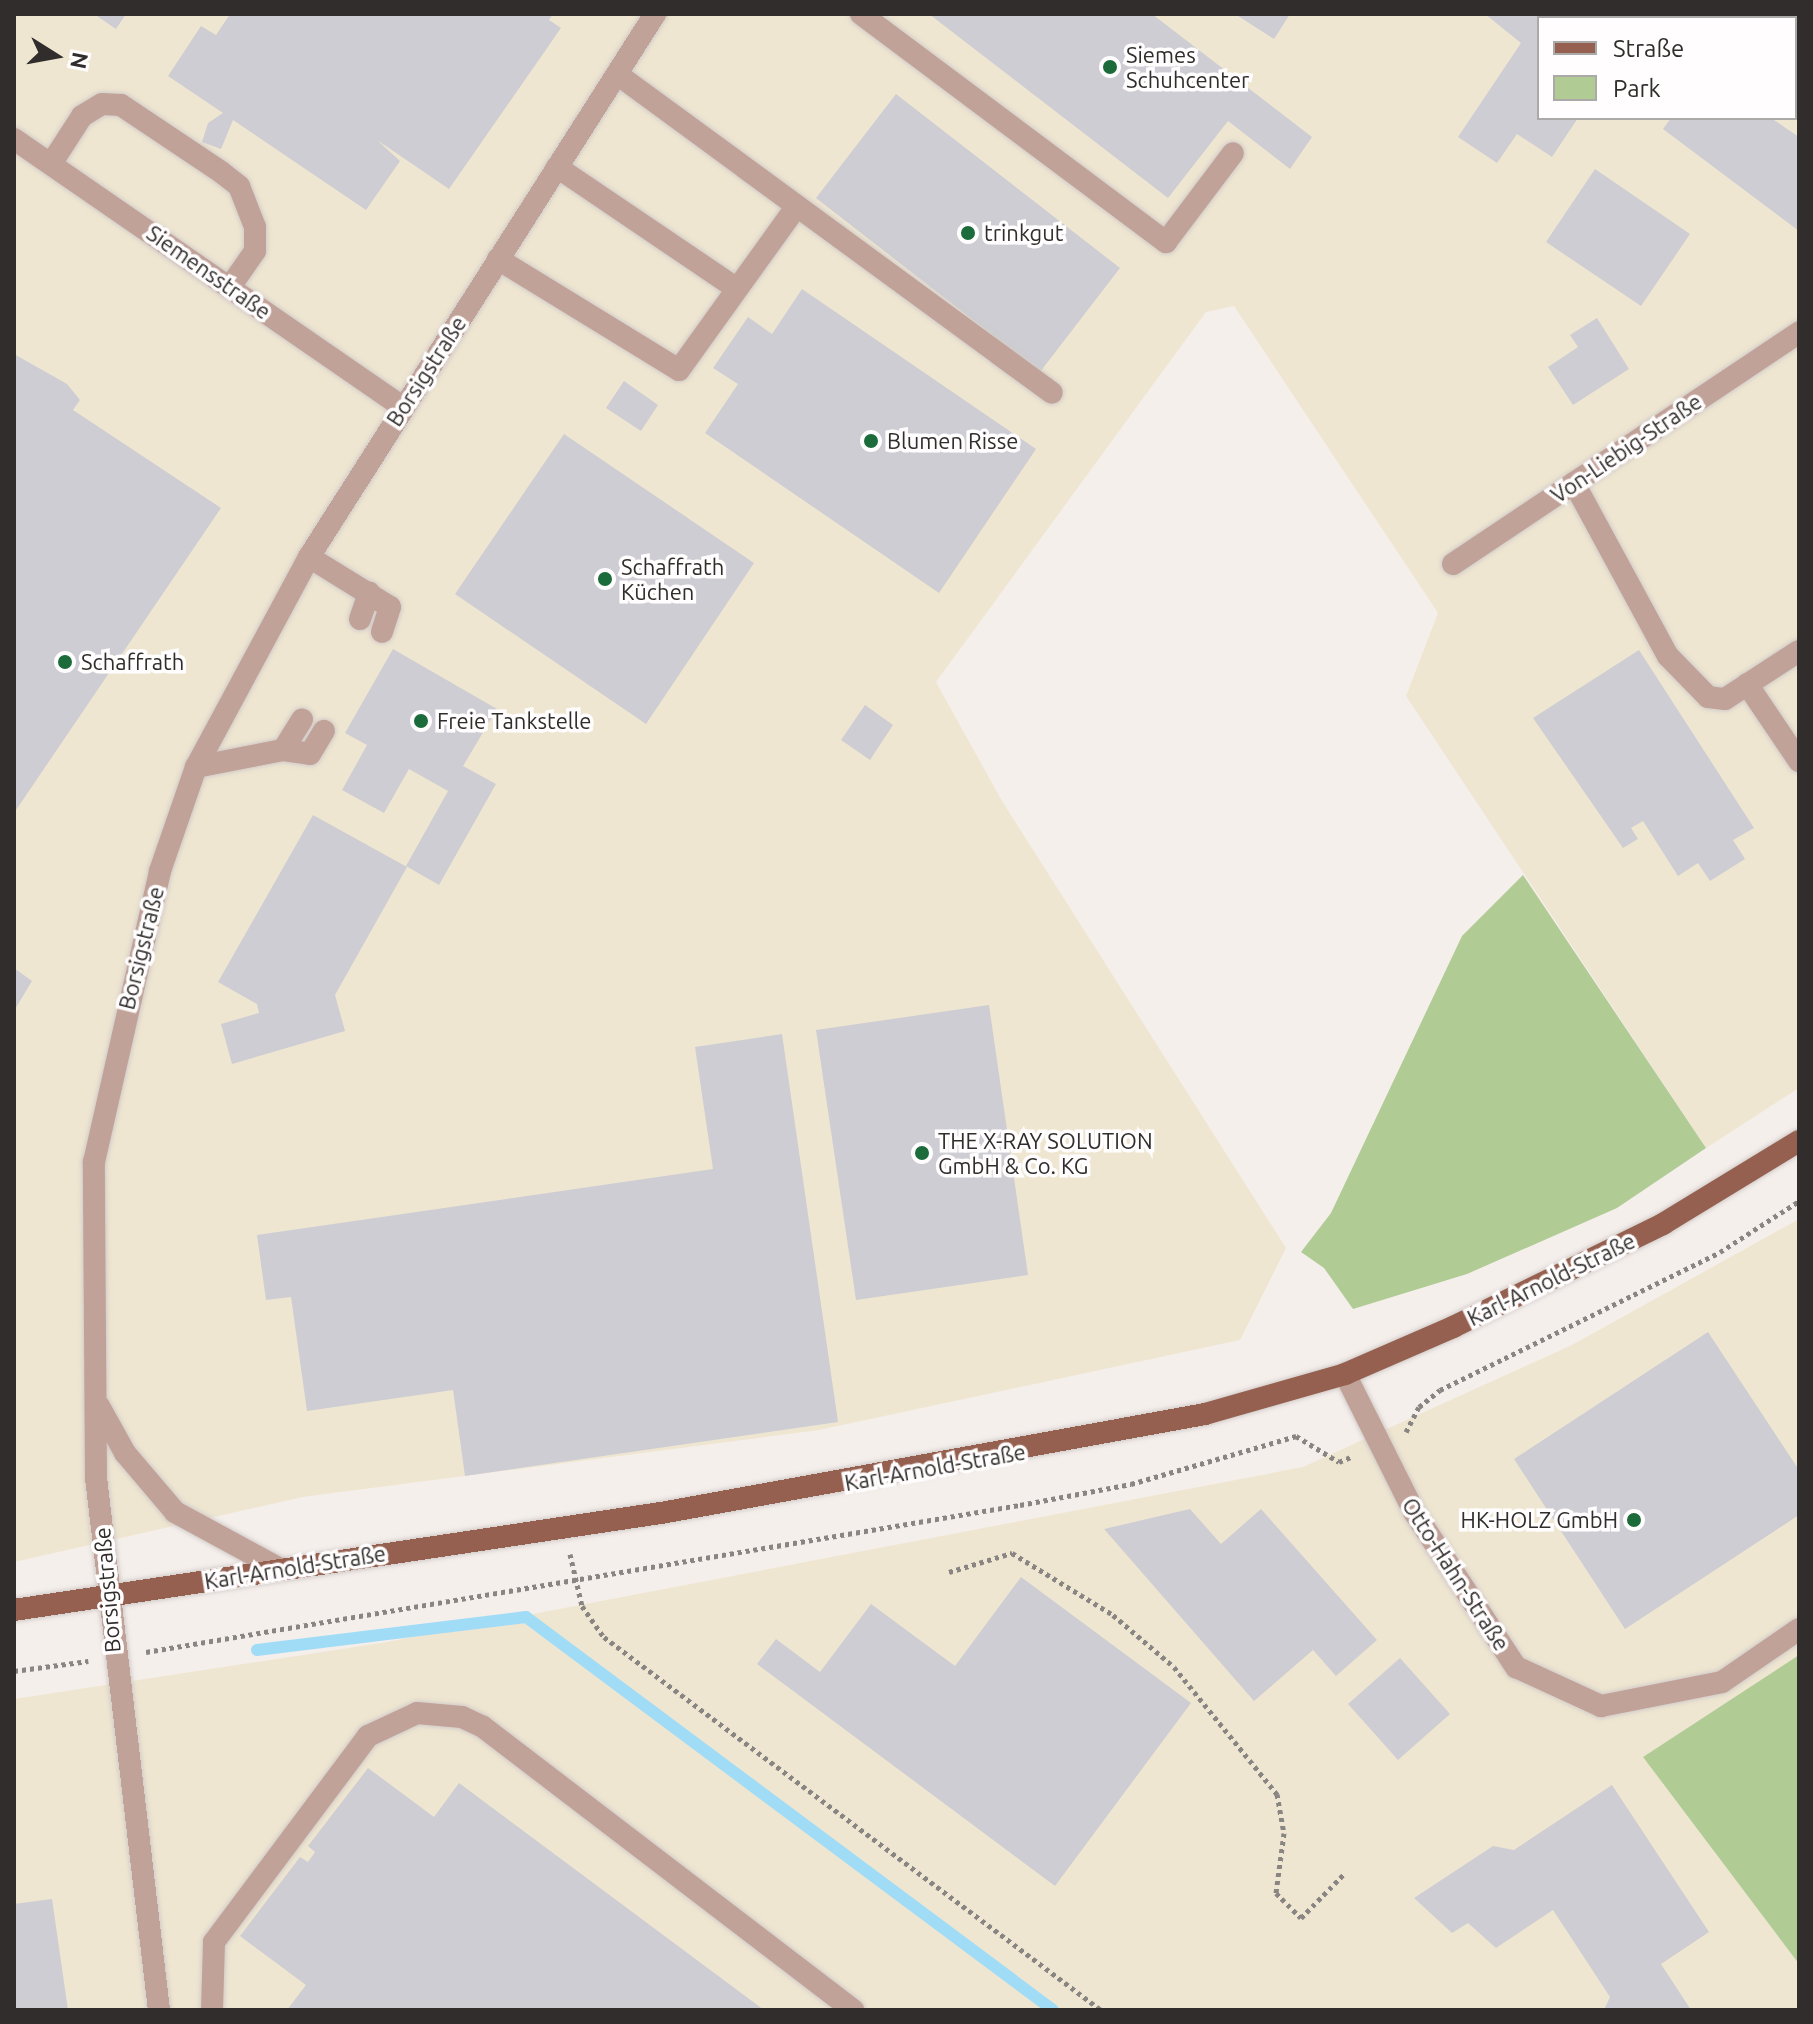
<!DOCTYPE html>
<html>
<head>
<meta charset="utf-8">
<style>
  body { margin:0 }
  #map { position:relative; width:1813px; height:2024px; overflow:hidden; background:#f5efec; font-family:Ubuntu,sans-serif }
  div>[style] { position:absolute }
  .commercial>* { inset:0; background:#efe6d1 }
  .green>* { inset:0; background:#b1cb95 }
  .stream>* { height:12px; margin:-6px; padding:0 6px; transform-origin:6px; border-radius:6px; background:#a1dcf7 }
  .building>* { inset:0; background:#cdcdd3 }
  .path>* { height:5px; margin-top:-2.5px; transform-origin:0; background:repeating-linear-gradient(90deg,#898583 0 4px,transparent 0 8px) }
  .roads { filter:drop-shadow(0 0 2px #d2ccc9) drop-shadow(0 0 2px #d2ccc9) }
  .service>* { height:22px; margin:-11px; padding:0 11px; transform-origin:11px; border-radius:11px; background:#c1a298 }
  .tertiary>* { height:22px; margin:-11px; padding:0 11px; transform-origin:11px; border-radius:11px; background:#c1a298 }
  .primary>* { height:22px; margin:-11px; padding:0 11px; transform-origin:11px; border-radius:11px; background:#95604f }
  .dots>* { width:22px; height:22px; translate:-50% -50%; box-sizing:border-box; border:4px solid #fffdfd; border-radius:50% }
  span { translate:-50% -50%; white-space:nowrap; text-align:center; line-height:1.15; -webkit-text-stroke:7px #fffdfd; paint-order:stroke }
  .poi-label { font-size:22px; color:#302d2c }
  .left { translate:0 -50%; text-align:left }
  .right { translate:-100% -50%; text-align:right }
  .street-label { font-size:22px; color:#302d2c }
  .frame { position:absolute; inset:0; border:16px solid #302d2c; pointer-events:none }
  .legend { position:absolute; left:1537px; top:16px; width:260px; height:104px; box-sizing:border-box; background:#fffdfd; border:2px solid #acaaa9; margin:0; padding:10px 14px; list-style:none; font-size:24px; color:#302d2c }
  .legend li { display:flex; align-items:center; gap:16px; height:40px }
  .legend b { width:40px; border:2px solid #acaaa9 }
  .north { position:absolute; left:16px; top:16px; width:80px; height:80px; -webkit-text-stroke:6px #fffdfd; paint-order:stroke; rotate:101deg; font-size:22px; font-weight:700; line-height:32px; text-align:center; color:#302d2c }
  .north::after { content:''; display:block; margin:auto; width:28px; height:36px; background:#302d2c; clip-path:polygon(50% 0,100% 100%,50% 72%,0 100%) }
</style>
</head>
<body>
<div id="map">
  <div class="commercial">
    <div style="clip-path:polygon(evenodd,14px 14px,1799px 14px,1799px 1088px,1706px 1148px,1406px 696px,1438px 613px,1234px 306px,1206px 312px,936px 682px,1002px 801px,1286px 1248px,1240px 1340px,819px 1430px,303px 1497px,14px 1562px,14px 14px,1539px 18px,1795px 18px,1795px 118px,1539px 118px,1539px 18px)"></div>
    <div style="clip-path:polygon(1799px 1219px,1799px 1655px,1643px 1757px,1799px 1964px,1799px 2010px,14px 2010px,14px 1699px,381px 1643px,1303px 1467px,1572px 1345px)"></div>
  </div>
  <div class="green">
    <div style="clip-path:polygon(1523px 875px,1706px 1148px,1617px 1208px,1467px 1274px,1353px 1309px,1324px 1268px,1301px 1252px,1331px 1213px,1462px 936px)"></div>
    <div style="clip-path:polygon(1799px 1655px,1799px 1964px,1643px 1757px)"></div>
  </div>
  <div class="stream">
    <div style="left:257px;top:1650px;width:271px;rotate:-7deg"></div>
    <div style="left:526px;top:1617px;width:657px;rotate:36.71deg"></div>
  </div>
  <div class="building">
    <div style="clip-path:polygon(94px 14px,126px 14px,116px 29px)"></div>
    <div style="clip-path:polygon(230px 14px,553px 14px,549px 20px,561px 28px,449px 189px,377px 140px,400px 161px,366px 210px,233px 120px,221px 149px,202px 142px,208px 123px,223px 113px,168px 76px,201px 26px,216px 35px)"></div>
    <div style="clip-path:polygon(929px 14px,1152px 14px,1312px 137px,1290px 169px,1228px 121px,1168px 198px)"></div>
    <div style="clip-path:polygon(1235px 14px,1290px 14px,1274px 39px)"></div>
    <div style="clip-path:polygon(1485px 14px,1675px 14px,1539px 18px,1539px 118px,1578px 118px,1552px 157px,1517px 134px,1497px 163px,1458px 137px,1521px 43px)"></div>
    <div style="clip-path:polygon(896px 94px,1120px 268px,1040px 372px,816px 198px)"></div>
    <div style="clip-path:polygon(1671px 118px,1771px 118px,1799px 137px,1799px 231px,1663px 129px)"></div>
    <div style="clip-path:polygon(1595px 169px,1690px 234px,1641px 306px,1546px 242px)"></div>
    <div style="clip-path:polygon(802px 289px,1036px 449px,939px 593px,705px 433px,738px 384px,713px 368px,748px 317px,772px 334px)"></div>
    <div style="clip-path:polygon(1597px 318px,1629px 369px,1573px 405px,1548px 367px,1578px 347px,1570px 335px)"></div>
    <div style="clip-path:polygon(14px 354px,67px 384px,80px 400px,73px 410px,221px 508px,14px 813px)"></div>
    <div style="clip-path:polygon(624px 381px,658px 405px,641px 431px,606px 408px)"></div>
    <div style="clip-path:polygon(564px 434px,754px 563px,646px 724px,455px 594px)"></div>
    <div style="clip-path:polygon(393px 649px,497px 709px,463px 766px,496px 784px,439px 885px,406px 866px,448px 791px,409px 769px,384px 813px,342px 790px,367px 745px,345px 733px)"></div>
    <div style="clip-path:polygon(1639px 650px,1754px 828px,1733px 840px,1745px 859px,1710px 881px,1698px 863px,1678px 876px,1643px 821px,1631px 828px,1638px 839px,1623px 848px,1533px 718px)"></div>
    <div style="clip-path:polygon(865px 705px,893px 725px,870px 760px,841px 740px)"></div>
    <div style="clip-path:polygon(313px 815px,407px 867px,335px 995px,345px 1031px,232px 1064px,221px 1024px,259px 1013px,257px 1004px,218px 982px)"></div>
    <div style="clip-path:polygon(14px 968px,32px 981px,14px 1011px)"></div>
    <div style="clip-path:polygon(989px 1005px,1028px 1275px,856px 1300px,816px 1030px)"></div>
    <div style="clip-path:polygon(782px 1034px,838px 1422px,465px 1476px,453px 1390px,307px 1411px,291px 1297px,266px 1300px,257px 1235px,713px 1169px,695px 1047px)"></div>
    <div style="clip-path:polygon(1708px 1332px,1799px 1470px,1799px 1515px,1625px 1629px,1514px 1459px)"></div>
    <div style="clip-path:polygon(1190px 1509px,1221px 1544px,1261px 1509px,1377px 1640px,1336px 1676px,1313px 1650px,1254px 1701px,1104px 1529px)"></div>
    <div style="clip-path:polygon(1021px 1577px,1191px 1703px,1055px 1886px,757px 1664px,776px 1639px,820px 1672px,871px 1604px,955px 1666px)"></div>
    <div style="clip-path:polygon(1400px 1658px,1450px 1714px,1398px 1760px,1348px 1704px)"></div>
    <div style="clip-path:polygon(368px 1768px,434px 1817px,459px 1783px,764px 2010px,287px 2010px,306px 1985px,240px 1936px,300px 1857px,308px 1862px,315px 1852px,308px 1846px)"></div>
    <div style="clip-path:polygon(1612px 1785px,1709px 1932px,1661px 1964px,1691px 2010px,1604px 2010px,1610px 1997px,1553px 1910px,1496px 1948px,1468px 1923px,1452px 1933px,1414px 1898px,1493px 1846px,1514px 1850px)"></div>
    <div style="clip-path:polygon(52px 1899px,68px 2010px,14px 2010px,14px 1904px)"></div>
  </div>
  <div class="path">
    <div style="left:1406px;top:1432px;width:28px;rotate:-63deg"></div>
    <div style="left:1419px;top:1407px;width:27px;rotate:-39deg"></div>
    <div style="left:1440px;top:1390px;width:312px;rotate:-26.2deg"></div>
    <div style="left:1720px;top:1252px;width:94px;rotate:-32.8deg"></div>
    <div style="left:570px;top:1554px;width:53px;rotate:77deg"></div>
    <div style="left:582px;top:1606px;width:38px;rotate:55deg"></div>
    <div style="left:604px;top:1637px;width:621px;rotate:36.89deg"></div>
    <div style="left:949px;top:1572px;width:66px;rotate:-16.8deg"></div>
    <div style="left:1012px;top:1553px;width:119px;rotate:31.5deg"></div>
    <div style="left:1113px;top:1615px;width:80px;rotate:40.4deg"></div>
    <div style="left:1174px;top:1667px;width:164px;rotate:51deg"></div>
    <div style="left:1277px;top:1794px;width:40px;rotate:80deg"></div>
    <div style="left:1284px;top:1833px;width:61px;rotate:97.6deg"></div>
    <div style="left:1276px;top:1893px;width:35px;rotate:45deg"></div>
    <div style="left:1301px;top:1918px;width:62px;rotate:-45.7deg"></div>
    <div style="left:146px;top:1652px;width:886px;rotate:-9.55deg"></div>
    <div style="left:1020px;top:1505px;width:113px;rotate:-10.7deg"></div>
    <div style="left:1131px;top:1484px;width:172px;rotate:-16.2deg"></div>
    <div style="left:1296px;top:1436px;width:50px;rotate:31.2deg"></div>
    <div style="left:1339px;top:1462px;width:15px;rotate:-23deg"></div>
    <div style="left:14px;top:1671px;width:75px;rotate:-7.7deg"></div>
  </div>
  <div class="roads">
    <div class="service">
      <div style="left:861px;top:14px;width:381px;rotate:36.8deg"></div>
      <div style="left:1166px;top:242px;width:111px;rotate:-53deg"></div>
      <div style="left:617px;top:74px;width:539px;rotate:36.25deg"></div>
      <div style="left:51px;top:164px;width:57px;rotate:-57.1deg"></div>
      <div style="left:82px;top:116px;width:23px;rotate:-31deg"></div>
      <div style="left:102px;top:104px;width:19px;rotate:3deg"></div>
      <div style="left:121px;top:105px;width:120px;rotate:33.8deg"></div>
      <div style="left:221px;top:172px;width:23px;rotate:38deg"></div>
      <div style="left:239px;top:186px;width:44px;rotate:68.7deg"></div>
      <div style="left:255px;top:227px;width:24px;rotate:90deg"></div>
      <div style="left:255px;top:251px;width:44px;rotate:124.8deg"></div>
      <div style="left:557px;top:167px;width:217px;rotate:34.1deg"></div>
      <div style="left:498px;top:259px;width:212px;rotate:31.5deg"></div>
      <div style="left:679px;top:370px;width:202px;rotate:-54.3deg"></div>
      <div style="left:1574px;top:483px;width:197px;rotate:61.5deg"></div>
      <div style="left:1668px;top:656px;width:57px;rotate:45.7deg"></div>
      <div style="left:1708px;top:697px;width:17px;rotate:7deg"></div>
      <div style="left:1725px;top:699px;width:88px;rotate:-33deg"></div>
      <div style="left:309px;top:557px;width:95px;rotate:31.7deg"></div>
      <div style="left:390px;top:607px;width:26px;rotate:108deg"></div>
      <div style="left:1453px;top:564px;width:417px;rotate:-33.8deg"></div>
      <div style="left:360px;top:619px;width:28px;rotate:-71deg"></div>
      <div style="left:1747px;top:684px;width:93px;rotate:56deg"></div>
      <div style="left:283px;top:750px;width:36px;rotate:-58deg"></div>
      <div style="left:196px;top:767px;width:89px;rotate:-11.1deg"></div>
      <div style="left:283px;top:750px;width:27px;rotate:8deg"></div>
      <div style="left:310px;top:754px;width:27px;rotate:-59deg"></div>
      <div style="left:1345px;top:1374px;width:154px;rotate:63.4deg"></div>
      <div style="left:1414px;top:1512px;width:186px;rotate:56.7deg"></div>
      <div style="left:1516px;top:1667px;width:94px;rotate:24.6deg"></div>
      <div style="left:1601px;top:1706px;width:123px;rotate:-11.2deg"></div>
      <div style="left:1722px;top:1682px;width:93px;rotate:-34.5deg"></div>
      <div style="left:212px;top:2010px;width:68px;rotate:-88.3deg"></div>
      <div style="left:214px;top:1942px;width:257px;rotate:-53.2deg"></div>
      <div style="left:368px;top:1736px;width:54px;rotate:-25.1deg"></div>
      <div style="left:417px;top:1713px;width:45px;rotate:5.1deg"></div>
      <div style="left:462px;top:1717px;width:23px;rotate:25deg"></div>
      <div style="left:483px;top:1727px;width:466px;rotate:37.4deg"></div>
    </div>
    <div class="tertiary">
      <div style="left:14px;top:139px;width:472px;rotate:34.6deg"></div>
      <div style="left:99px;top:1406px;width:54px;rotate:61deg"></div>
      <div style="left:125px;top:1453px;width:77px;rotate:49.7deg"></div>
      <div style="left:175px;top:1512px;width:119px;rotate:28.5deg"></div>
      <div style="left:159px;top:2010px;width:536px;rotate:-96.75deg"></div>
      <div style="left:96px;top:1478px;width:316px;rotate:-90.4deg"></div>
      <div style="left:94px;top:1162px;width:298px;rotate:-77.2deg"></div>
      <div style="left:160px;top:871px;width:110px;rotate:-70.9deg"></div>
      <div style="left:196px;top:767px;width:238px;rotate:-61.7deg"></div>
      <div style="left:309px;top:557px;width:644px;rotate:-57.49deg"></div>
    </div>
    <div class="primary">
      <div style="left:14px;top:1610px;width:654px;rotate:-8.53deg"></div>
      <div style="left:661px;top:1513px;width:553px;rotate:-10.31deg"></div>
      <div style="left:1205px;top:1414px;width:146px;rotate:-15.9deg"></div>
      <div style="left:1345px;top:1374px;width:118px;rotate:-23.5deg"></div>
      <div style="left:1453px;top:1327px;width:234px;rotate:-26.1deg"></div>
      <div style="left:1663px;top:1224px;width:159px;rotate:-31.4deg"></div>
    </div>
  </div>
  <div class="dots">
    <div style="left:1110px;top:67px;background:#1c6b3a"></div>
    <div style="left:968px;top:233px;background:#1c6b3a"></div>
    <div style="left:871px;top:441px;background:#1c6b3a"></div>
    <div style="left:605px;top:579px;background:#1c6b3a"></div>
    <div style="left:65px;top:662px;background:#1c6b3a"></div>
    <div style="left:421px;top:721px;background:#1c6b3a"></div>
    <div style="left:922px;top:1153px;background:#1c6b3a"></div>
    <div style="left:1634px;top:1520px;background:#1c6b3a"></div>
  </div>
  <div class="poi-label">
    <span class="left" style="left:1126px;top:67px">Siemes<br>Schuhcenter</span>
    <span class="left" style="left:984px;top:233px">trinkgut</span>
    <span class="left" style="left:887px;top:441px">Blumen Risse</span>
    <span class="left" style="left:621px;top:579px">Schaffrath<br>Küchen</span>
    <span class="left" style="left:81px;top:662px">Schaffrath</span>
    <span class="left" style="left:437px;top:721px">Freie Tankstelle</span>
    <span class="left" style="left:938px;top:1153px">THE X-RAY SOLUTION<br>GmbH &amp; Co. KG</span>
    <span class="right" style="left:1618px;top:1520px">HK-HOLZ GmbH</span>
  </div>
  <div class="street-label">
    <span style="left:209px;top:272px;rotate:35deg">Siemensstraße</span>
    <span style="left:426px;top:371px;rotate:-57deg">Borsigstraße</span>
    <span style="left:1626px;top:448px;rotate:-34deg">Von-Liebig-Straße</span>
    <span style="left:141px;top:948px;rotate:-76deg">Borsigstraße</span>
    <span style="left:1551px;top:1279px;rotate:-26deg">Karl-Arnold-Straße</span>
    <span style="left:935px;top:1467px;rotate:-10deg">Karl-Arnold-Straße</span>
    <span style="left:295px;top:1567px;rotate:-9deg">Karl-Arnold-Straße</span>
    <span style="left:1456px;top:1574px;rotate:57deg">Otto-Hahn-Straße</span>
    <span style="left:107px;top:1590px;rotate:-95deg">Borsigstraße</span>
  </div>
  <div class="frame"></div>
  <ul class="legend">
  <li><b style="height:10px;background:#95604f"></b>Straße</li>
  <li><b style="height:22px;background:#b1cb95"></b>Park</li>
  </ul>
  <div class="north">N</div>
</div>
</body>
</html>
